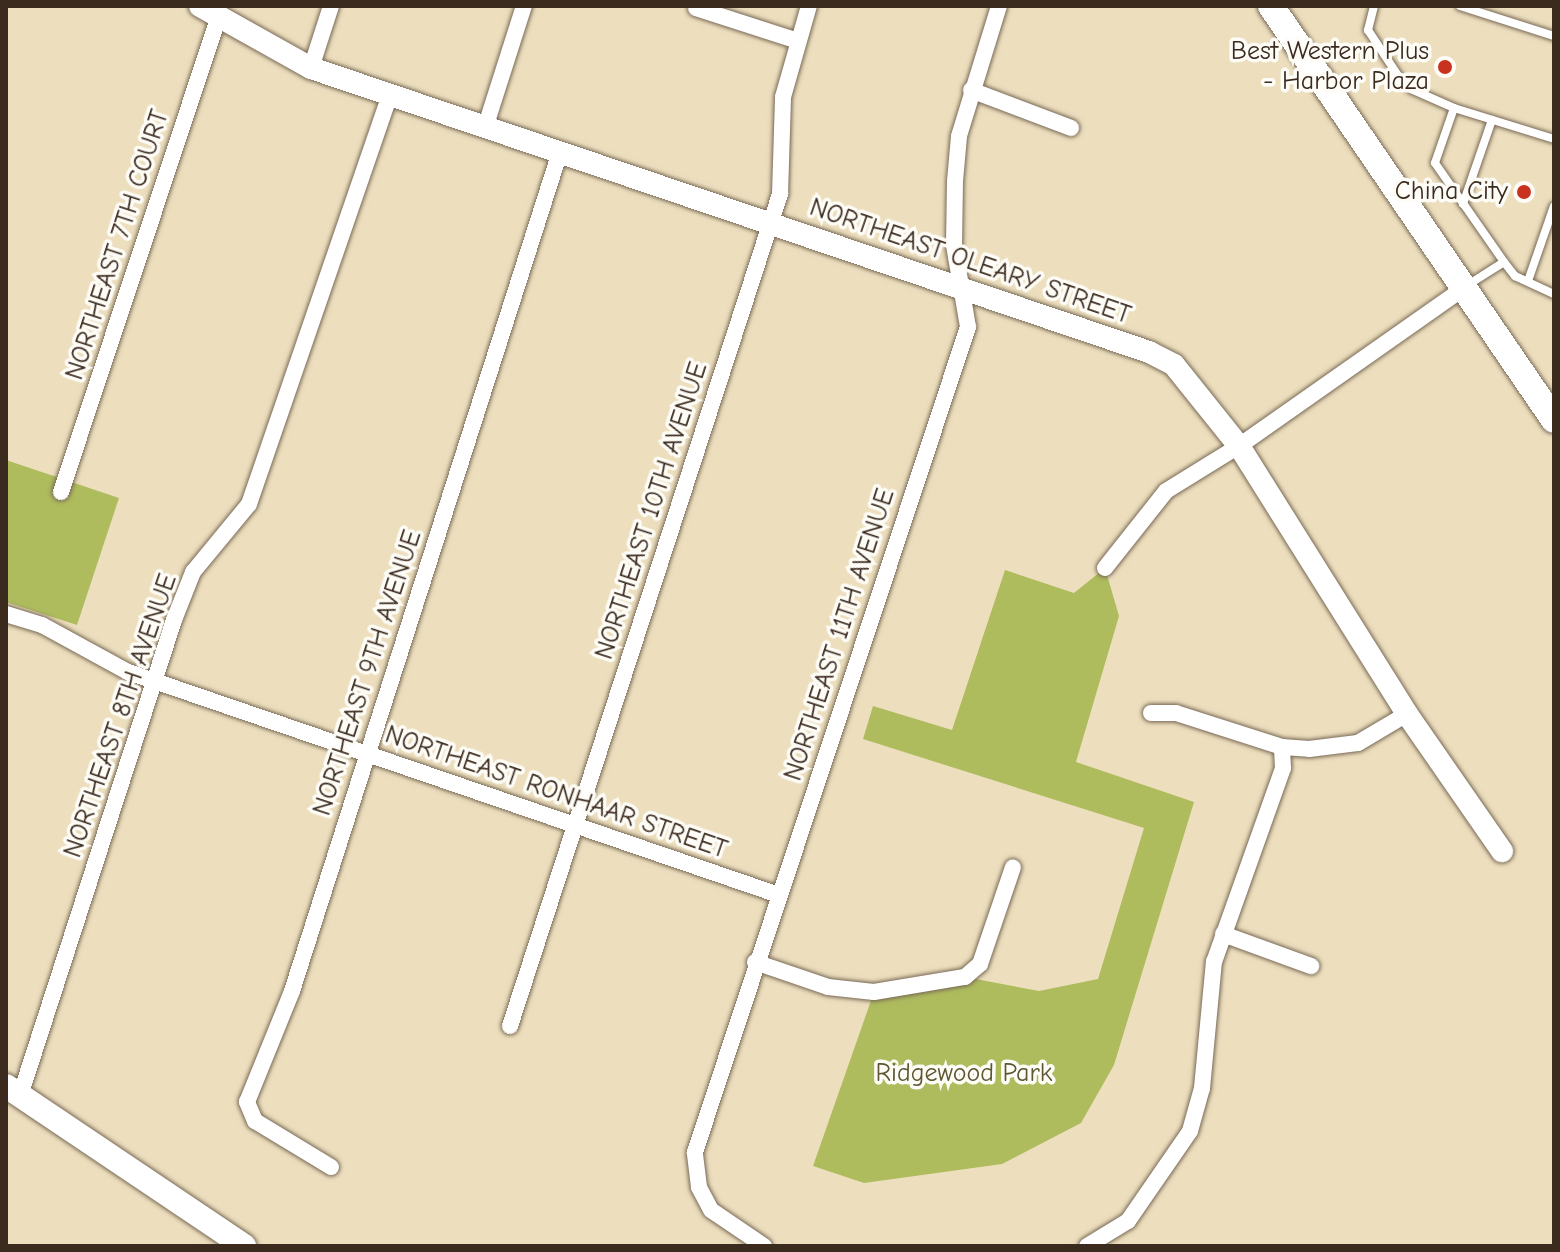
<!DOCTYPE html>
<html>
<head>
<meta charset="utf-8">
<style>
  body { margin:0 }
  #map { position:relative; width:1560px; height:1252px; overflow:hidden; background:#eddfbe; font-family:"Comic Neue",sans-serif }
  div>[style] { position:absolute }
  .green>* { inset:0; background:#aebc5e }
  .roads { filter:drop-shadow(0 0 2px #796956) drop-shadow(0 0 2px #796956) }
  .service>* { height:8px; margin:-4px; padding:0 4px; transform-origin:4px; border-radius:4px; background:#fff }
  .minor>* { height:16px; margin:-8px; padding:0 8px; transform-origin:8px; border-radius:8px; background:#fff }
  .tertiary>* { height:22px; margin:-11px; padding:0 11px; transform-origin:11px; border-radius:11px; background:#fff }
  .secondary>* { height:24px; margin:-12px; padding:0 12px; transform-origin:12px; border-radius:12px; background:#fff }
  .primary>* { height:26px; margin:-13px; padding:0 13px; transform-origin:13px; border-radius:13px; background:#fff }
  .dots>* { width:22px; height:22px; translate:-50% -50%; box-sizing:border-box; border:4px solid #fdfcf7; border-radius:50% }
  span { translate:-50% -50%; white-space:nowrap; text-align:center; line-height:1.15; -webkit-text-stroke:7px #fdfcf7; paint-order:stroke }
  .poi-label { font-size:26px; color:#3b2a1e }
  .right { translate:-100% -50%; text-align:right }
  .street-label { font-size:26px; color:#3b2a1e }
  .park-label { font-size:26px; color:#5e5631 }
  .frame { position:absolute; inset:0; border:8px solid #3b2a1e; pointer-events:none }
</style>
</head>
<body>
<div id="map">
  <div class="green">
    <div style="clip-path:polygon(6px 460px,119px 498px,77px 625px,6px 602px)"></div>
    <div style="clip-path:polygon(1105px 568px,1119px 616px,1076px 762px,1194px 802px,1114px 1065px,1081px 1123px,1002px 1164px,864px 1183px,813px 1166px,874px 992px,965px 977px,1039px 991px,1098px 979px,1144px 828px,863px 739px,873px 706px,952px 730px,1005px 570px,1074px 593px)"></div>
  </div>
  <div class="roads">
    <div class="service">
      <div style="left:1374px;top:6px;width:25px;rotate:104deg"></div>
      <div style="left:1368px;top:30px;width:56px;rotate:56.6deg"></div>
      <div style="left:1399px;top:77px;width:17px;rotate:45deg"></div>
      <div style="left:1411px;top:89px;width:47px;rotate:23.8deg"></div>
      <div style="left:1454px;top:108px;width:58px;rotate:109.1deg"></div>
      <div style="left:1435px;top:163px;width:121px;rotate:55.1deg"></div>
      <div style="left:1504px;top:262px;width:45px;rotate:147.7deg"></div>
      <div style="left:1460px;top:6px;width:99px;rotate:17.7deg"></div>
      <div style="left:1454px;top:108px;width:105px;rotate:17.2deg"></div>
      <div style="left:1463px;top:204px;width:89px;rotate:-71deg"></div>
      <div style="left:1504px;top:262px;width:18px;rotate:52deg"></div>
      <div style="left:1515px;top:276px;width:43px;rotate:24.8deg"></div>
      <div style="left:1528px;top:281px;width:79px;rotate:-70.9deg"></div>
    </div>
    <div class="minor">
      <div style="left:696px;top:8px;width:107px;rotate:17.9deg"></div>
      <div style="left:311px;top:68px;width:65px;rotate:-72.1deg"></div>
      <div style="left:971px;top:90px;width:107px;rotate:20.8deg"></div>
      <div style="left:485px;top:128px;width:128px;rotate:-72.3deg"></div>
      <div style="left:61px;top:492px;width:505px;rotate:-71.64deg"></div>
      <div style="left:1105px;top:568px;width:98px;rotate:-51.6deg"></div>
      <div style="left:1166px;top:491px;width:86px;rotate:-31.7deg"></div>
      <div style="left:1239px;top:446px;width:273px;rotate:-35.1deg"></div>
      <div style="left:6px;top:614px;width:38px;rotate:17deg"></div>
      <div style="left:42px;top:625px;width:98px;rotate:28.7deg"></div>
      <div style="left:128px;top:672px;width:688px;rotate:18.91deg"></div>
      <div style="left:1151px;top:713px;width:25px"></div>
      <div style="left:1176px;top:713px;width:111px;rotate:17.8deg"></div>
      <div style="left:1282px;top:747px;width:27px;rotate:4deg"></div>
      <div style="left:1309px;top:749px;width:49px;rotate:-7deg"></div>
      <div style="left:1358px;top:743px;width:57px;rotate:-30.6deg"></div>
      <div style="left:1223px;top:934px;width:94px;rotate:20deg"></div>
      <div style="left:755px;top:962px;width:77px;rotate:18.9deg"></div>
      <div style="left:828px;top:987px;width:46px;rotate:6.2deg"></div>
      <div style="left:874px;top:992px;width:92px;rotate:-9.4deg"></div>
      <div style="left:965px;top:977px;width:20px;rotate:-41deg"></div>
      <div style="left:980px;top:964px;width:102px;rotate:-71.2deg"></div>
      <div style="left:510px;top:1026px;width:875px;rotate:-72.02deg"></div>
      <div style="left:780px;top:194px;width:97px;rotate:-88.2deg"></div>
      <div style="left:783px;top:97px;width:95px;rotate:-74.1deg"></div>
      <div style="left:20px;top:1096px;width:500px;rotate:-72.07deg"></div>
      <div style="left:174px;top:620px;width:52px;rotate:-68.4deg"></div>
      <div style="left:193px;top:572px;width:88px;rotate:-50.5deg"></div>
      <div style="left:249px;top:504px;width:434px;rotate:-71deg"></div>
      <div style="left:331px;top:1167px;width:89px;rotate:-148.8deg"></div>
      <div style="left:255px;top:1121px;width:21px;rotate:-113deg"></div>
      <div style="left:247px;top:1102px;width:120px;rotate:-67.9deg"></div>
      <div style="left:292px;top:991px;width:881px;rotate:-72.29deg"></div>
      <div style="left:764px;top:1246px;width:64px;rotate:-145.8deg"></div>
      <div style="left:711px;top:1210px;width:26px;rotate:-118deg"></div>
      <div style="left:699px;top:1187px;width:35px;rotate:-97deg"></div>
      <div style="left:695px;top:1152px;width:869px;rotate:-71.69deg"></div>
      <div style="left:968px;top:327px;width:83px;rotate:-99.7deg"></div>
      <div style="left:954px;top:245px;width:64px;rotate:-89.1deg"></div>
      <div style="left:955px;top:181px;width:45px;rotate:-84.9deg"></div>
      <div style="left:959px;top:136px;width:136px;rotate:-72.9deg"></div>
      <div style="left:1087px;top:1246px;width:48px;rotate:-31.4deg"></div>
      <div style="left:1128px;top:1221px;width:109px;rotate:-55.4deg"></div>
      <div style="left:1190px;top:1131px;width:45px;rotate:-74.4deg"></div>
      <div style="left:1202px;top:1088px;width:127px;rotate:-84.6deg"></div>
      <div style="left:1214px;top:962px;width:206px;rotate:-70.4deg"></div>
      <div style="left:1283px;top:768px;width:21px;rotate:-93deg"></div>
    </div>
    <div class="tertiary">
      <div style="left:200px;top:6px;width:127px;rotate:29.2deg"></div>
      <div style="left:311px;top:68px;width:885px;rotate:18.72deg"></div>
      <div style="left:1149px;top:352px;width:28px;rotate:27deg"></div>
      <div style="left:1174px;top:365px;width:104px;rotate:51.3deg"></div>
      <div style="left:1239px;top:446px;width:316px;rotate:57.9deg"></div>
      <div style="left:1407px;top:714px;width:167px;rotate:55.3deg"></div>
    </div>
    <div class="secondary">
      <div style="left:6px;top:1086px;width:287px;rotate:33.9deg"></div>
    </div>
    <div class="primary">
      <div style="left:1271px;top:6px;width:501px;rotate:55.64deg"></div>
    </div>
  </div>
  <div class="dots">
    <div style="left:1445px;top:67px;background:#c8321e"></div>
    <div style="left:1524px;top:192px;background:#c8321e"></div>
  </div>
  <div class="poi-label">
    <span class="right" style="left:1429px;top:67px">Best Western Plus<br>- Harbor Plaza</span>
    <span class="right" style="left:1508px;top:192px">China City</span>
  </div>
  <div class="street-label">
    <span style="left:118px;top:245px;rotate:-72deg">NORTHEAST 7TH COURT</span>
    <span style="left:970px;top:262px;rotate:19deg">NORTHEAST OLEARY STREET</span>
    <span style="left:652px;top:511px;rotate:-72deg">NORTHEAST 10TH AVENUE</span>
    <span style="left:840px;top:635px;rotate:-72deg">NORTHEAST 11TH AVENUE</span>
    <span style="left:368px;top:673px;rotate:-72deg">NORTHEAST 9TH AVENUE</span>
    <span style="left:121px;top:716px;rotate:-71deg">NORTHEAST 8TH AVENUE</span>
    <span style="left:556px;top:793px;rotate:19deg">NORTHEAST RONHAAR STREET</span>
  </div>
  <div class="park-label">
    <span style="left:964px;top:1074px">Ridgewood Park</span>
  </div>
  <div class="frame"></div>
</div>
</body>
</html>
